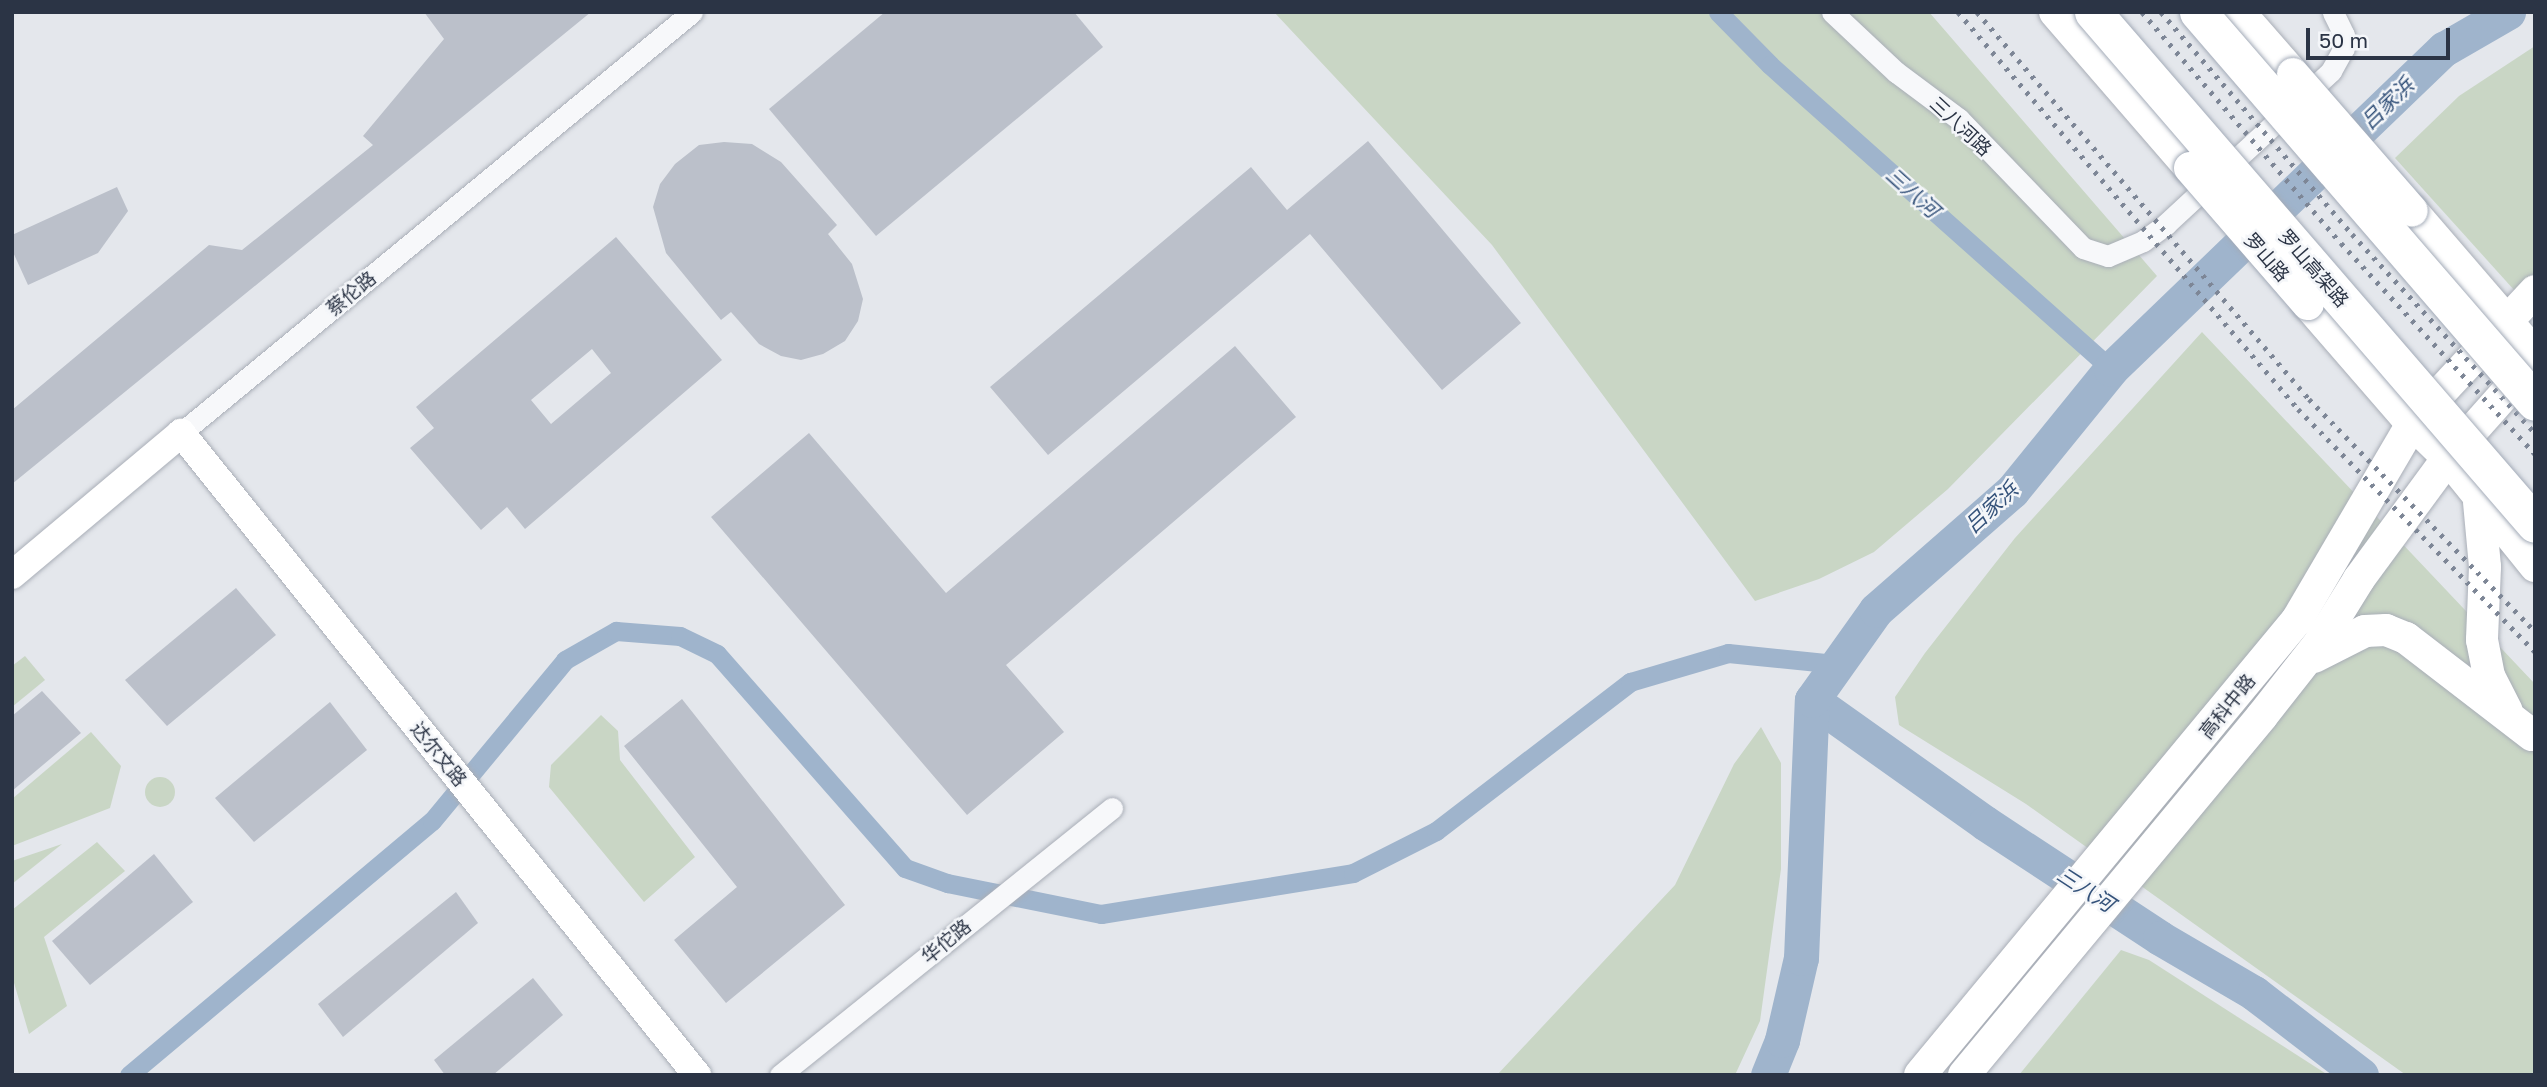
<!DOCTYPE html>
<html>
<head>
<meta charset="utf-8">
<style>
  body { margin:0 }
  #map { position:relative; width:2547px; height:1087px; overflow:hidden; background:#e4e7ec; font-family:"Golos Text","Noto Sans SC",sans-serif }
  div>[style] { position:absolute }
  .green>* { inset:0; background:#c9d6c5 }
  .round { border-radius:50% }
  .canal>* { height:19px; margin:-9.5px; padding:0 9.5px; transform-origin:9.5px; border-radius:9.5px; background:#9fb4cc }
  .river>* { height:35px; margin:-17.5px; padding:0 17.5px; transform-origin:17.5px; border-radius:17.5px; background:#9fb4cc }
  .building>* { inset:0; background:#bbc0ca }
  .roads { filter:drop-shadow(0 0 2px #a9aeb7) drop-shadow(0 0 2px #a9aeb7) }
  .street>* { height:21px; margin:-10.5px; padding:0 10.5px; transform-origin:10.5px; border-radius:10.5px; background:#f7f8fa }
  .secondary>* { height:28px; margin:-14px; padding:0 14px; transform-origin:14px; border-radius:14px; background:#fff }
  .primary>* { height:32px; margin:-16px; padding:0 16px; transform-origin:16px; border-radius:16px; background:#fff }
  .rail>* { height:5px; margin-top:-2.5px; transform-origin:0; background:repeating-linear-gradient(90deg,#7d8696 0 3.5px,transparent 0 10.5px) }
  .bridges { filter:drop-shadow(0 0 2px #a3abb8) drop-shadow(0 0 2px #a3abb8) }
  .primary-bridge>* { height:32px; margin:-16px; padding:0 16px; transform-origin:16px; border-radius:16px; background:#fff }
  .highway-bridge>* { height:37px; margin:-18.5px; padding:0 18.5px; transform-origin:18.5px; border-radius:18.5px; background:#fff }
  span { translate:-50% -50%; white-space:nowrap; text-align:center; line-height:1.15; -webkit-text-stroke:5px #f4f6f9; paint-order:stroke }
  .street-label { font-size:19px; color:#2b3445 }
  .water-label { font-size:21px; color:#34527a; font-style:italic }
  .frame { position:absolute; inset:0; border:14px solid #2b3445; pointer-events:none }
  .scale { position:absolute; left:2306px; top:28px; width:144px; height:32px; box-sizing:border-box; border:4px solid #2b3445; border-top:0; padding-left:9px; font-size:21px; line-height:24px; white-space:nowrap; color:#2b3445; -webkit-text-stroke:5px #f4f6f9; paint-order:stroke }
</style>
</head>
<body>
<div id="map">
  <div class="green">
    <div style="clip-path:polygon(1274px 12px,1929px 12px,2157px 276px,1948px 489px,1874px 552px,1819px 579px,1755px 601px,1492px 245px)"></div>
    <div style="clip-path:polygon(2535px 46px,2535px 288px,2524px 301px,2395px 158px,2459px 96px)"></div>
    <div style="clip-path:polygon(2202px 332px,2535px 684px,2535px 1075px,2406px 1075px,2026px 804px,1899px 725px,1895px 697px,1925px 653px,2015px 538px)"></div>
    <div style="clip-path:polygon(25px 656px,45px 680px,12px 707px,12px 666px)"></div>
    <div style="clip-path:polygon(601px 715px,618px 731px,620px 760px,695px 857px,644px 902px,549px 787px,551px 765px)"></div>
    <div style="clip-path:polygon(1761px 727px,1781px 763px,1781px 869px,1760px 1021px,1735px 1075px,1497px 1075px,1675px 885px,1734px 764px)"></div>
    <div style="clip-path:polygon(91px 732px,121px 766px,110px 808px,12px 846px,12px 799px)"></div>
    <div class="round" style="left:145px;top:777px;width:30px;height:30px"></div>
    <div style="clip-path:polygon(97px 842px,125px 871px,44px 937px,67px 1006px,29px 1034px,12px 976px,12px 910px)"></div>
    <div style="clip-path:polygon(62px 844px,12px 884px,12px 861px)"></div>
    <div style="clip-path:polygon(2121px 950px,2149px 960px,2328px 1075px,2019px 1075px)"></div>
  </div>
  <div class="canal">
    <div style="left:1718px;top:12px;width:74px;rotate:45.5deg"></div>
    <div style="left:1770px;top:65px;width:457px;rotate:41.7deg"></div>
    <div style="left:129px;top:1075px;width:395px;rotate:-40deg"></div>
    <div style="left:432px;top:821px;width:209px;rotate:-50.4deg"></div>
    <div style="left:565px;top:660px;width:59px;rotate:-29.6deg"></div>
    <div style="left:616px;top:631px;width:64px;rotate:4.5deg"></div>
    <div style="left:680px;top:636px;width:41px;rotate:25.9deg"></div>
    <div style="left:717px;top:654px;width:285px;rotate:48.7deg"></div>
    <div style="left:905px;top:868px;width:45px;rotate:19.7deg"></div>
    <div style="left:947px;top:883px;width:157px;rotate:11.4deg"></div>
    <div style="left:1101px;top:914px;width:255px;rotate:-9.2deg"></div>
    <div style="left:1353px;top:873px;width:93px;rotate:-26.8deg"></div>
    <div style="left:1436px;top:831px;width:245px;rotate:-37.5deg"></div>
    <div style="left:1630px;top:682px;width:102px;rotate:-16.5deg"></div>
    <div style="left:1728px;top:653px;width:110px;rotate:5.8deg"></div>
  </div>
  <div class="river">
    <div style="left:1812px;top:700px;width:212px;rotate:35.4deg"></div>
    <div style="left:1985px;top:823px;width:209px;rotate:33.3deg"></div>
    <div style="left:2160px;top:938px;width:109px;rotate:30.3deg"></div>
    <div style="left:2254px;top:993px;width:135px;rotate:37.5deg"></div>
    <div style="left:1768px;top:1075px;width:38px;rotate:-68deg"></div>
    <div style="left:1782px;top:1040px;width:84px;rotate:-77deg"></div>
    <div style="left:1801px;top:958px;width:258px;rotate:-87.6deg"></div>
    <div style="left:1812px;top:700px;width:110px;rotate:-54.6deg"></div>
    <div style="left:1876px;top:610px;width:181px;rotate:-41.2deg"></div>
    <div style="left:2012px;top:491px;width:157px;rotate:-50.9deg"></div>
    <div style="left:2111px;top:369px;width:462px;rotate:-43.9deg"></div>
    <div style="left:2444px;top:49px;width:74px;rotate:-30deg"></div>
  </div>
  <div class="building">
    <div style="clip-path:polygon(424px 12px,591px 12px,12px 484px,12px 410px,209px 245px,242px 250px,373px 145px,363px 136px,444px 39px)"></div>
    <div style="clip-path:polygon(885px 12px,1074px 12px,1103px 47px,876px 236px,769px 109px)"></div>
    <div style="clip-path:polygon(1368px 141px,1521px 323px,1442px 390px,1310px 234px,1048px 455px,990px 387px,1251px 167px,1287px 210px)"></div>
    <div style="clip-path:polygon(724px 142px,752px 144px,781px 162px,837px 225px,828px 234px,852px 264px,863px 299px,858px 321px,845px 341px,823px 354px,801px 360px,781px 356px,759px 344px,731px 312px,721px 320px,666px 253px,653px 207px,660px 184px,675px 164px,699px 145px)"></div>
    <div style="clip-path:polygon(117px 187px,128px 211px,98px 253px,28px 285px,12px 250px,12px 235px)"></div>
    <div style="clip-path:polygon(evenodd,616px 237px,722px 360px,525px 529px,507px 507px,481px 530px,410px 448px,434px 428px,416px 407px,616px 237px,592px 349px,611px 373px,551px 424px,531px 400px,592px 349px)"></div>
    <div style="clip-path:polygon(1235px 346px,1296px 417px,1006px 665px,1064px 732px,967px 815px,711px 517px,809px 433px,946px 593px)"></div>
    <div style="clip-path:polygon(236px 588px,276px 635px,167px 726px,125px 680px)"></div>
    <div style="clip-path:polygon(42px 691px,81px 733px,12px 791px,12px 716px)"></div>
    <div style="clip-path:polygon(682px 699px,845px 905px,726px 1003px,674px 940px,737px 887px,624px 746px)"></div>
    <div style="clip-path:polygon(330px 702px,367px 750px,254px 842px,215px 798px)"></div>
    <div style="clip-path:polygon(154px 854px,193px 902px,90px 985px,52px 941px)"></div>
    <div style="clip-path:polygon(456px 892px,478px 923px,343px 1037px,318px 1004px)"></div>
    <div style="clip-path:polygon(533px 978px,563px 1015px,493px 1075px,445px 1075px,434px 1060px)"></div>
  </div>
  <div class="roads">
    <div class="street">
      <div style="left:1832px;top:12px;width:88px;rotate:43.2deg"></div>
      <div style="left:1896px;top:72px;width:79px;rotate:36.7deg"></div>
      <div style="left:1959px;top:119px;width:179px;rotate:46.1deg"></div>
      <div style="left:2083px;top:248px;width:26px;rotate:18deg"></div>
      <div style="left:2108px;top:256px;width:38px;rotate:-23deg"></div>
      <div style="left:2143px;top:241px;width:29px;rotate:-36deg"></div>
      <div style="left:2166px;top:224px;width:225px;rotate:-42.8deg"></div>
      <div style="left:2331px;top:71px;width:26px;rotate:-61deg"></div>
      <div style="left:2344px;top:48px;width:13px;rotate:-90deg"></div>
      <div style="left:2344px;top:35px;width:25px;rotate:-116deg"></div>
      <div style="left:181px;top:433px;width:662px;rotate:-39.48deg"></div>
      <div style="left:780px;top:1075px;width:426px;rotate:-38.8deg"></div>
    </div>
    <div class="secondary">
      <div style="left:12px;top:575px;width:221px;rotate:-40deg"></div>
      <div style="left:181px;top:433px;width:824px;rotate:51.21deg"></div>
    </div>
    <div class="primary">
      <div style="left:2055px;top:12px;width:206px;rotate:49.1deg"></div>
      <div style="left:2239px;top:12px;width:82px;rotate:48.9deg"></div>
      <div style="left:2412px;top:211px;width:189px;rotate:49.3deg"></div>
      <div style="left:2308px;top:304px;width:150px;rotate:49.1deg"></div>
      <div style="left:2406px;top:417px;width:59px;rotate:44.3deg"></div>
      <div style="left:2448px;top:458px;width:139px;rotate:51.1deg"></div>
      <div style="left:2479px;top:502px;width:65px;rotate:84.7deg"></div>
      <div style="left:2485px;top:567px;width:73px;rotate:92.4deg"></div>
      <div style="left:2482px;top:640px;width:37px;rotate:79deg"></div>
      <div style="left:2489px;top:676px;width:39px;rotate:63deg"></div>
      <div style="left:2314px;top:657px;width:57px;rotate:-27deg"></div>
      <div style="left:2365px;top:631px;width:21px;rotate:-3deg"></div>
      <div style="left:2386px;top:630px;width:22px;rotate:22deg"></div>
      <div style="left:2406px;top:638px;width:159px;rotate:37.6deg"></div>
      <div style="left:1920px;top:1075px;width:591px;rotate:-50.36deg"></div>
      <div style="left:2297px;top:620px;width:229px;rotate:-59.6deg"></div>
      <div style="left:2413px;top:422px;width:179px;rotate:-47deg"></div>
      <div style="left:1964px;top:1075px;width:467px;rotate:-50.3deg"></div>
      <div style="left:2262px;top:716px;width:94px;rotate:-51.9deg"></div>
      <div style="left:2320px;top:642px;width:74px;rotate:-58.2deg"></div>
      <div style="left:2359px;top:579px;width:150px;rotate:-53.7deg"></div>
      <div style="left:2448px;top:458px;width:131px;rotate:-48.4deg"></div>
    </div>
  </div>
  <div class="rail">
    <div style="left:1958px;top:12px;width:523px;rotate:49.42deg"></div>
    <div style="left:2298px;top:409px;width:339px;rotate:45.7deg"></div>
    <div style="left:1977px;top:12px;width:510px;rotate:49.37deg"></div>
    <div style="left:2309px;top:399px;width:324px;rotate:45.8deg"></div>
    <div style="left:2142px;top:12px;width:305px;rotate:49.3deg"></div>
    <div style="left:2341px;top:243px;width:287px;rotate:47.4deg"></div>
    <div style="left:2161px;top:12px;width:293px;rotate:49.3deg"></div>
    <div style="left:2352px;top:234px;width:270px;rotate:47.4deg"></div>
  </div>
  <div class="bridges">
    <div class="primary-bridge">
      <div style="left:2293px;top:74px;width:181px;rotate:49deg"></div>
      <div style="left:2190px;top:168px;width:180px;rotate:49.1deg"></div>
    </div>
    <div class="highway-bridge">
      <div style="left:2093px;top:12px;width:676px;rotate:49.2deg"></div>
      <div style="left:2198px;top:12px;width:515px;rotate:49.17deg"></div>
    </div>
  </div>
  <div class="street-label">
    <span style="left:1961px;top:126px;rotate:43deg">三八河路</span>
    <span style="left:2267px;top:257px;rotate:49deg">罗山路</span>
    <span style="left:2314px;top:268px;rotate:49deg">罗山高架路</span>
    <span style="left:351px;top:293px;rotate:-39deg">蔡伦路</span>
    <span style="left:2227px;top:706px;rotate:-51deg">高科中路</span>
    <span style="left:439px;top:754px;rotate:51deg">达尔文路</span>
    <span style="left:946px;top:941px;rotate:-39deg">华佗路</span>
  </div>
  <div class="water-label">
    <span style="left:2387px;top:103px;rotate:-44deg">吕家浜</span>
    <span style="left:1913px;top:192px;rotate:42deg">三八河</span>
    <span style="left:1991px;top:507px;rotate:-43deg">吕家浜</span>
    <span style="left:2086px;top:889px;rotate:33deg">三八河</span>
  </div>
  <div class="frame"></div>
  <div class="scale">50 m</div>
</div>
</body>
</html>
